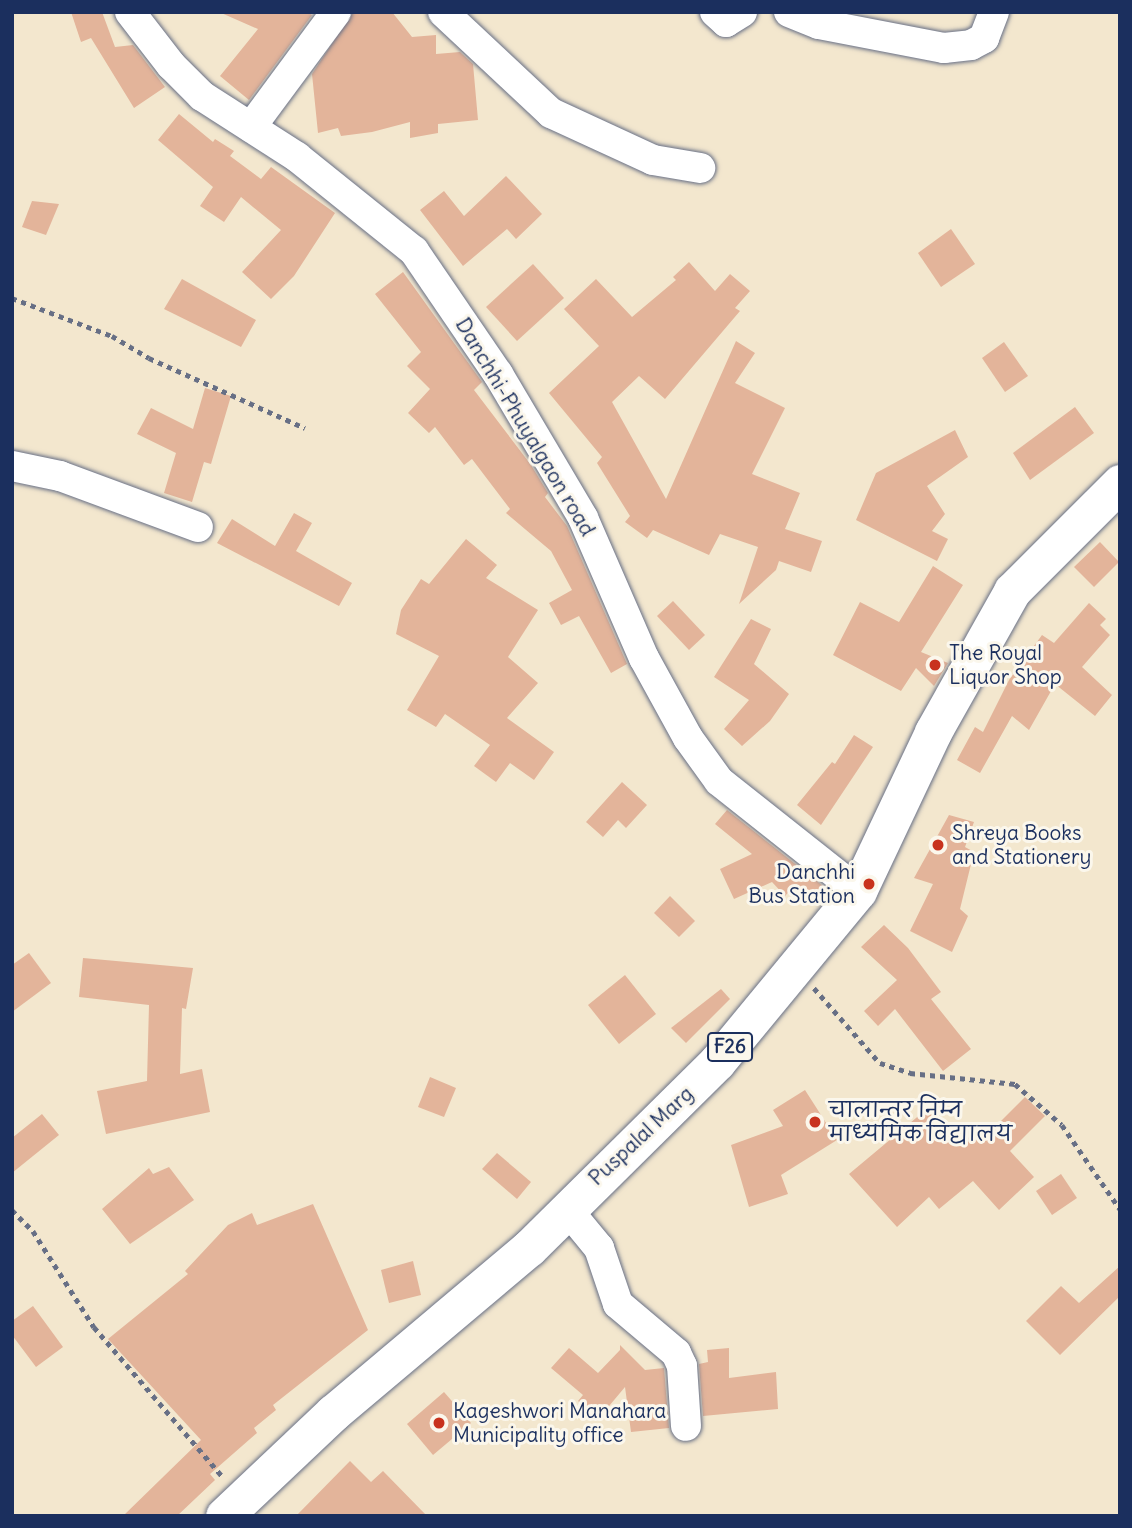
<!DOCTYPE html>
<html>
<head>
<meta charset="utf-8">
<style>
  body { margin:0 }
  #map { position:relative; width:1132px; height:1528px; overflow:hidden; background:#f3e7ce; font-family:Delius,"Playpen Sans Deva",sans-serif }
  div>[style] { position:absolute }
  .building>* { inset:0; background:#e3b49a }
  .path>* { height:4.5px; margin-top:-2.25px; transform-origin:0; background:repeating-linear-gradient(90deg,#676f85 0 5px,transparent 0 10px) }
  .roads { filter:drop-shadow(0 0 2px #676f85) drop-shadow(0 0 2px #676f85) }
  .minor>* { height:30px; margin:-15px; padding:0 15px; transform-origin:15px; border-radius:15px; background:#fff }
  .major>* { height:37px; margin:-18.5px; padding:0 18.5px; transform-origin:18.5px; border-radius:18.5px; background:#fff }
  .dots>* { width:19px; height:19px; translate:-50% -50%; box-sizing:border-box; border:4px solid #fbf7ec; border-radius:50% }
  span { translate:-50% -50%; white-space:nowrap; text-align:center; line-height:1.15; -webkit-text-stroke:6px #fbf7ec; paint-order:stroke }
  .shield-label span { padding:2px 5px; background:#fbf7ec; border:2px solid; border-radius:5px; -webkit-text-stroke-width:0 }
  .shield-label { font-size:19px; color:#1b2f5e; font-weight:700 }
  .street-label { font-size:21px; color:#1b2f5e }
  .poi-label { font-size:21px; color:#1b2f5e }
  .left { translate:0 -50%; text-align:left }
  .right { translate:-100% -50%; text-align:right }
  .frame { position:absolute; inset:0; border:14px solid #1b2f5e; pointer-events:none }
</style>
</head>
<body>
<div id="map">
  <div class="building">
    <div style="clip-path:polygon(71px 12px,102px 12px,115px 47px,133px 45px,165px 87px,134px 108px,91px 38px,81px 42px)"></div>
    <div style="clip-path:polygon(219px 12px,307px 12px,312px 15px,249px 100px,220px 76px,258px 29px)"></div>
    <div style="clip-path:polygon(353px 12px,392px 12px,412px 37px,436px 35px,436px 54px,460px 52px,473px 64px,478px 120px,438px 124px,438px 133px,410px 138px,410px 122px,372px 132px,341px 136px,338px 128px,318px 133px,312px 74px)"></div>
    <div style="clip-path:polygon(179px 114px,213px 142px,215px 139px,234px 151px,230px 156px,261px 179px,271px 167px,335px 213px,294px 276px,271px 299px,242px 272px,281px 230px,241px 197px,224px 222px,200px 206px,213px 187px,158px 140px)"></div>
    <div style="clip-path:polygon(506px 176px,542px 214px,516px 239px,507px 229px,463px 266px,420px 210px,444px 191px,464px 216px)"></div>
    <div style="clip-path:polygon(32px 201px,59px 204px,46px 235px,22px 227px)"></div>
    <div style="clip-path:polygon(951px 229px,975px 264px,941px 287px,918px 253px)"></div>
    <div style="clip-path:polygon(689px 262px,715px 291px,730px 274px,750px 291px,735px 308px,740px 311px,665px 399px,639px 376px,612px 402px,666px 499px,736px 341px,755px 353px,735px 383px,785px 408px,752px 474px,800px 493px,785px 529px,822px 541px,811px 572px,779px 561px,776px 570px,739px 604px,758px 547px,720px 534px,709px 555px,653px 530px,647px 538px,625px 522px,630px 516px,597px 463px,602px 457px,549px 393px,599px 346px,564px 309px,596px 279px,632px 317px,676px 280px,673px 277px)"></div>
    <div style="clip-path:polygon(533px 264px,564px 298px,517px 341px,486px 307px)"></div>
    <div style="clip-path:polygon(403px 272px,482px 382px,474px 390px,531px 465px,548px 493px,545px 497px,567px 526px,627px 664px,611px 673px,579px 616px,561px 625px,549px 603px,572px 590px,551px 551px,506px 513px,510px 509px,472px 459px,464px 465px,435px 427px,429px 433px,408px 413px,430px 389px,407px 366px,421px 352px,375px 294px)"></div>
    <div style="clip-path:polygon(182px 279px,256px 320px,241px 347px,164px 309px)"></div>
    <div style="clip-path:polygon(1004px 342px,1028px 376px,1005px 392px,982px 358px)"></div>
    <div style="clip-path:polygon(205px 388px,231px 396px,211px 464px,204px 462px,192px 502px,164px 493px,176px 453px,137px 434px,151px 408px,193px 429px)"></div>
    <div style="clip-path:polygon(1075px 407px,1094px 433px,1030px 480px,1013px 453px)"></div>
    <div style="clip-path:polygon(955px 430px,968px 457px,927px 486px,945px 514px,932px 531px,948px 539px,937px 561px,856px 520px,876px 473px)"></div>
    <div style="clip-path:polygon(294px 513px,312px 523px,296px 551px,352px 583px,339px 606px,217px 543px,232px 519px,275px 546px)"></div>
    <div style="clip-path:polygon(466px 539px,497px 565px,486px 578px,538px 610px,508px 657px,538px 683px,507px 718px,554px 752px,534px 780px,510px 763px,496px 782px,474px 766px,490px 745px,445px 714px,436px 727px,407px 710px,439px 656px,396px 634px,401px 610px,421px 579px,429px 584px)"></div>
    <div style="clip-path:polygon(1100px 542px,1119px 562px,1094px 587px,1074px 567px)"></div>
    <div style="clip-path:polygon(933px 566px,963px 585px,921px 652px,948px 663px,934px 686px,916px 668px,901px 691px,833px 655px,860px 602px,899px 622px)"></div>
    <div style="clip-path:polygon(673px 601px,705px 635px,689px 650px,657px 616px)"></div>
    <div style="clip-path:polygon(1089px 603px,1106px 619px,1100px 625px,1110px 635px,1082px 667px,1112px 695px,1095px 716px,1055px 684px,1029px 730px,1012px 716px,980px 773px,957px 760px,975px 727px,983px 732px,1009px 680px,1042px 635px,1054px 643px)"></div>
    <div style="clip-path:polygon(751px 619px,771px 629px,754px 664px,789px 694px,770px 721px,742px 746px,724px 729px,749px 700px,714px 677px)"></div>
    <div style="clip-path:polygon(854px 735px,873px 747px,821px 825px,797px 805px,832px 762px,835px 764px)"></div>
    <div style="clip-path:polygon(622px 782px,647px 805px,626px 828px,618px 820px,603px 837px,586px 822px)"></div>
    <div style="clip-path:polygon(727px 810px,823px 886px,811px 898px,796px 884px,785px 896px,772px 882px,734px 899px,720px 869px,752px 854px,715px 824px)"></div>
    <div style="clip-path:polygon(949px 815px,974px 822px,965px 847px,974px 852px,960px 909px,968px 916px,952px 952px,910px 931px,933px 884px,914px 878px)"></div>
    <div style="clip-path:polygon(670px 896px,695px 921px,679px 937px,654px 913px)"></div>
    <div style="clip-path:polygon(884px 925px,908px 948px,941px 992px,931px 999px,971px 1049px,943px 1071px,895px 1009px,878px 1026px,864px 1011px,897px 980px,861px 947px)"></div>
    <div style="clip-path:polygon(29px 953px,51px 983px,12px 1012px,12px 965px)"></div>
    <div style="clip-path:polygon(83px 958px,193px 968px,186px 1009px,182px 1008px,180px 1074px,202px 1069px,210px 1112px,106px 1134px,97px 1091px,147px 1081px,149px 1005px,79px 997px)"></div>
    <div style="clip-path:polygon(625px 975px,656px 1014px,619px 1044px,588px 1005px)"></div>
    <div style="clip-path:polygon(721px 989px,730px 999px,686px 1043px,671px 1028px)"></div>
    <div style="clip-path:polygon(430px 1077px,456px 1088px,444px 1117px,418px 1107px)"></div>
    <div style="clip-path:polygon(805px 1090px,837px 1140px,781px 1175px,788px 1194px,749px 1207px,731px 1145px,783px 1126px,773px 1110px)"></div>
    <div style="clip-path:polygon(1025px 1097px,1045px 1116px,1010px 1151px,1034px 1177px,999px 1210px,973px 1181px,939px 1209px,929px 1197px,897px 1227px,849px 1174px,928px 1108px,955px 1138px,962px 1131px,970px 1139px,985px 1125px,991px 1131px)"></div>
    <div style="clip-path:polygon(42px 1114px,59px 1135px,12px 1173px,12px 1138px)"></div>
    <div style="clip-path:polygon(497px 1153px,531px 1182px,517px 1199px,482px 1169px)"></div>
    <div style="clip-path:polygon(169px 1167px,194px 1200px,130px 1244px,102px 1209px,149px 1168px,153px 1174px)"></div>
    <div style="clip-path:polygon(1061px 1174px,1077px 1198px,1052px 1215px,1036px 1191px)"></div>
    <div style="clip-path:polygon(313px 1204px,368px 1330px,273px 1405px,276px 1410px,254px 1428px,257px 1433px,210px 1474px,215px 1480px,177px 1516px,123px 1516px,201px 1440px,108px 1339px,188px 1274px,185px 1271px,228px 1225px,252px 1213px,257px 1225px)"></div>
    <div style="clip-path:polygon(413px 1261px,421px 1295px,389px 1303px,381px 1270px)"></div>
    <div style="clip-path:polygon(1120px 1266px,1120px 1296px,1060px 1355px,1026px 1321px,1061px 1286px,1079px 1303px)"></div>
    <div style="clip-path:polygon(33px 1306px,63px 1347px,36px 1367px,12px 1335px,12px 1321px)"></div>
    <div style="clip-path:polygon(620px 1345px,645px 1370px,664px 1368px,669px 1428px,631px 1432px,625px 1387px,599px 1418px,578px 1401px,583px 1395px,551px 1368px,569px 1348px,598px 1373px,620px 1350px)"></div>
    <div style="clip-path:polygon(729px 1348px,729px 1378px,776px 1372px,778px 1409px,703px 1416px,699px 1364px,708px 1362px,707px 1350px)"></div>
    <div style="clip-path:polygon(444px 1392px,471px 1423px,433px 1455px,407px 1424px)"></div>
    <div style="clip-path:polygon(350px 1461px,371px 1482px,383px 1471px,427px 1516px,296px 1516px)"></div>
  </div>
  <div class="path">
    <div style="left:12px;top:298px;width:107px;rotate:20.8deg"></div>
    <div style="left:112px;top:336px;width:43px;rotate:30.7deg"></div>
    <div style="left:149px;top:358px;width:171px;rotate:24.2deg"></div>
    <div style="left:814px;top:988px;width:100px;rotate:48.7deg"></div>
    <div style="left:880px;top:1063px;width:32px;rotate:18deg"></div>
    <div style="left:910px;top:1073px;width:106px;rotate:6deg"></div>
    <div style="left:1015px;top:1084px;width:62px;rotate:41.1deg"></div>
    <div style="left:1062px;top:1125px;width:102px;rotate:55.4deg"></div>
    <div style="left:12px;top:1210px;width:30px;rotate:45deg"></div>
    <div style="left:33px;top:1231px;width:114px;rotate:57.6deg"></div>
    <div style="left:94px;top:1327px;width:196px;rotate:49.3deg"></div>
  </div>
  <div class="roads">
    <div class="minor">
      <div style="left:130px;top:12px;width:67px;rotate:52.3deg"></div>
      <div style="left:171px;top:65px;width:44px;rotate:45deg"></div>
      <div style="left:202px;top:96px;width:113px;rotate:32.7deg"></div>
      <div style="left:297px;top:157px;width:150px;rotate:38.8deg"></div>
      <div style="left:414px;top:251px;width:149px;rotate:55.7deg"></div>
      <div style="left:498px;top:374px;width:167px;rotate:59.4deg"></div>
      <div style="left:583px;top:518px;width:153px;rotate:66.5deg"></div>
      <div style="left:644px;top:658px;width:91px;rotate:61.2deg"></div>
      <div style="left:688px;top:738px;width:53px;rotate:54.2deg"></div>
      <div style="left:719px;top:781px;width:177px;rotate:38.4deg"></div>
      <div style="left:443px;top:12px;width:148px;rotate:43.1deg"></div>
      <div style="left:551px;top:113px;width:112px;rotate:24.7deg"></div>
      <div style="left:653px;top:160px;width:48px;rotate:9.7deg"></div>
      <div style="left:715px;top:12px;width:15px;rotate:42deg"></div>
      <div style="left:726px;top:22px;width:19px;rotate:-32deg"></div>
      <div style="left:789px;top:12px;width:32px;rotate:22deg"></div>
      <div style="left:819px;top:24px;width:127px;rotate:10.9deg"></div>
      <div style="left:944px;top:48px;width:27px;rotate:-6deg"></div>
      <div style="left:971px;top:45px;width:15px;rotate:-28deg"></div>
      <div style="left:984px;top:38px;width:28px;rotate:-69deg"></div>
      <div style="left:251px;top:127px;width:143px;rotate:-53.5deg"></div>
      <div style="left:12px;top:466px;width:49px;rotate:11.8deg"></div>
      <div style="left:60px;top:476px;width:147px;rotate:20.3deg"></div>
      <div style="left:566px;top:1208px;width:52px;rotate:50.5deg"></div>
      <div style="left:599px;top:1248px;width:59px;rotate:71.3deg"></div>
      <div style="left:618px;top:1304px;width:76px;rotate:40.2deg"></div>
      <div style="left:676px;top:1353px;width:14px;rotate:65deg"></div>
      <div style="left:682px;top:1366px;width:60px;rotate:86.2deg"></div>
    </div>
    <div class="major">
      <div style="left:224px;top:1516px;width:150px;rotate:-43.4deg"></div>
      <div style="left:333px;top:1413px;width:256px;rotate:-40.1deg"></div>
      <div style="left:529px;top:1248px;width:264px;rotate:-44.7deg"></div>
      <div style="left:717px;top:1062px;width:222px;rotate:-50.5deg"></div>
      <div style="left:858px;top:891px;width:176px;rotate:-64.7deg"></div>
      <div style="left:933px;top:732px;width:162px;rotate:-60.7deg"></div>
      <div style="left:1012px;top:591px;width:153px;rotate:-45deg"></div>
    </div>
  </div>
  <div class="dots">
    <div style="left:935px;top:665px;background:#c8321e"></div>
    <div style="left:938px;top:845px;background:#c8321e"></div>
    <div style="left:869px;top:884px;background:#c8321e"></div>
    <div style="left:815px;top:1122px;background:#c8321e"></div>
    <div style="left:439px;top:1423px;background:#c8321e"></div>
  </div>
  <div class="shield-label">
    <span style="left:730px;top:1047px">F26</span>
  </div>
  <div class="street-label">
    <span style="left:525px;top:427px;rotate:59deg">Danchhi-Phuyalgaon road</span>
    <span style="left:641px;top:1136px;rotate:-43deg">Puspalal Marg</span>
  </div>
  <div class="poi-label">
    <span class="left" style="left:949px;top:665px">The Royal<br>Liquor Shop</span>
    <span class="left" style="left:952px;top:845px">Shreya Books<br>and Stationery</span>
    <span class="right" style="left:855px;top:884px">Danchhi<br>Bus Station</span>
    <span class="left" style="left:829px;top:1122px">चालान्तर निम्न<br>माध्यमिक विद्यालय</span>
    <span class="left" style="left:453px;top:1423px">Kageshwori Manahara<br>Municipality office</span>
  </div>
  <div class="frame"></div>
</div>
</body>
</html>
